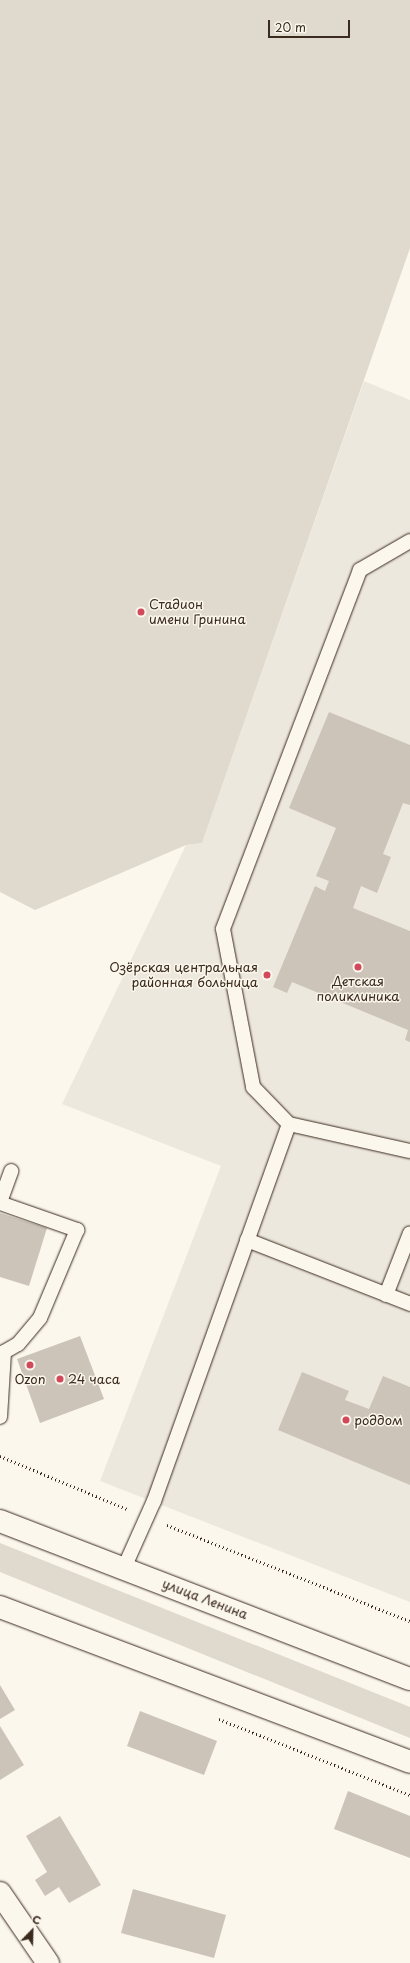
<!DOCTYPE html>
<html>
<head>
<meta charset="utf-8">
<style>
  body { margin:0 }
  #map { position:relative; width:410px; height:1963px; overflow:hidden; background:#fbf7ec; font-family:"Playpen Sans",sans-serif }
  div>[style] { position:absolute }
  .built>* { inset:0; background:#ede8dd }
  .green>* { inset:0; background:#dfd9ce }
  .building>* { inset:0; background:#ccc4b9 }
  .path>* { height:2.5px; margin-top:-1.25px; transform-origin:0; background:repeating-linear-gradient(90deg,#3b2a1e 0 1px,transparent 0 4px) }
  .roads { filter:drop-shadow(0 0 1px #3b2a1e) drop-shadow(0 0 1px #3b2a1e) }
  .service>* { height:14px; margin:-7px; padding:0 7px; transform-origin:7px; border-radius:7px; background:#fbf7ec }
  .minor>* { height:22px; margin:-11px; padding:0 11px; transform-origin:11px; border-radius:11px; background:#fbf7ec }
  .secondary>* { height:22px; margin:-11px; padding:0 11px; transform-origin:11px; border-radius:11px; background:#fbf7ec }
  .dots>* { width:11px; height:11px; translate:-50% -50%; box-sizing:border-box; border:2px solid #fbf7ec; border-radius:50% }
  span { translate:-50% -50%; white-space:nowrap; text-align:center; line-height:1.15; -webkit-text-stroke:3px #fbf7ec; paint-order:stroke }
  .poi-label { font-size:13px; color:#3b2a1e }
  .left { translate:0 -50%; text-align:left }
  .right { translate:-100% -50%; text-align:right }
  .street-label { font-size:13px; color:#3b2a1e }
  .north { position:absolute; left:12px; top:1911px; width:40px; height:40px; -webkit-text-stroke:3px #fbf7ec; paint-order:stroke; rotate:23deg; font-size:11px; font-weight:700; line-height:16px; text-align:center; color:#3b2a1e }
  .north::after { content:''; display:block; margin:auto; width:14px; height:18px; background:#3b2a1e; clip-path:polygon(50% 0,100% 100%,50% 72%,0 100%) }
  .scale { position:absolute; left:268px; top:20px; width:82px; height:18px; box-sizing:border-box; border:2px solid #3b2a1e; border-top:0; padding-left:5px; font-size:12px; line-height:14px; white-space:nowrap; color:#3b2a1e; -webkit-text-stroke:3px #fbf7ec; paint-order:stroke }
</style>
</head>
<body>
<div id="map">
  <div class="built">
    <div style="clip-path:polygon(364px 381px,410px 400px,410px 1602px,100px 1481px,221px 1166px,62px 1104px,186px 845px,202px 843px)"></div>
  </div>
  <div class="green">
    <div style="clip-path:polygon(0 0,410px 0,410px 248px,202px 843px,186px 845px,35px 910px,0 892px)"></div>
    <div style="clip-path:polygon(0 1543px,410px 1707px,410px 1738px,0 1572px)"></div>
  </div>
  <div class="building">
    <div style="clip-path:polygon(329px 712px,410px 745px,410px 805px,403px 803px,383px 854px,391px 857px,377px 893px,361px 886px,353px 908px,410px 931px,410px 1042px,405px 1040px,408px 1030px,292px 982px,287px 993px,273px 987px,315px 886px,325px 891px,329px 881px,316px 876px,336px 828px,289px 808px)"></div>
    <div style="clip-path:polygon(0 1213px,47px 1228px,29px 1286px,0 1277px)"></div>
    <div style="clip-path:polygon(80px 1336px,104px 1399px,40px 1423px,17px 1359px)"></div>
    <div style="clip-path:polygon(302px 1372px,349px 1391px,345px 1400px,369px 1409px,383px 1376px,410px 1387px,410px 1485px,278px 1430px)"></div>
    <div style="clip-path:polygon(0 1685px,15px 1710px,0 1719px)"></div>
    <div style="clip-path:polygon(140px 1711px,217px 1741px,204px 1775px,127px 1746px)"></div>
    <div style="clip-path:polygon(0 1726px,24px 1765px,0 1780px)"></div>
    <div style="clip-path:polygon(348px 1791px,410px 1816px,410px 1858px,334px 1829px)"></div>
    <div style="clip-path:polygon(60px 1816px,101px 1885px,69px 1903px,59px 1887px,45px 1896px,35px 1880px,47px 1872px,26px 1836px)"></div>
    <div style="clip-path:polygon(133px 1889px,226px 1915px,214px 1958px,121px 1933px)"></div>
  </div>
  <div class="path">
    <div style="left:0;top:1456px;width:138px;rotate:22.7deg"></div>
    <div style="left:167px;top:1525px;width:261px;rotate:21.6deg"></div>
    <div style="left:219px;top:1719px;width:206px;rotate:21.7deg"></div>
  </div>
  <div class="roads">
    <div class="service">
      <div style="left:410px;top:541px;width:58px;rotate:149.9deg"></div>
      <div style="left:360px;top:570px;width:384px;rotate:110.9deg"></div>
      <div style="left:223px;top:929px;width:161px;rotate:79.2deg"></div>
      <div style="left:253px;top:1087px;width:52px;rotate:45.8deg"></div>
      <div style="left:289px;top:1124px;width:124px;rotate:12.6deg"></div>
      <div style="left:0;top:1202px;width:33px;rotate:-70deg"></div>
      <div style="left:0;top:1203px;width:82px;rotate:19.3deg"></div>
      <div style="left:77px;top:1230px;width:95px;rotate:112.8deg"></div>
      <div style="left:40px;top:1318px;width:34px;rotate:130deg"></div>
      <div style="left:18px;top:1344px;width:16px;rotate:150deg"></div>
      <div style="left:4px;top:1352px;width:65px;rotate:93.5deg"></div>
      <div style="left:247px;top:1240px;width:175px;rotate:21.4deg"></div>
      <div style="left:386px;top:1295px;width:66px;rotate:-68.8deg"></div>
      <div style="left:124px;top:1568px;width:73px;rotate:-65.9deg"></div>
      <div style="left:154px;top:1501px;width:400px;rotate:-70.3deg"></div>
    </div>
    <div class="minor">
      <div style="left:0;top:1893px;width:85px;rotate:55.6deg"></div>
    </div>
    <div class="secondary">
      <div style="left:0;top:1521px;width:439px;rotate:21.1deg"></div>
      <div style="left:0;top:1607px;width:438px;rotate:20.7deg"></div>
    </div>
  </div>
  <div class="dots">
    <div style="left:141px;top:612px;background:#d1495b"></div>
    <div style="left:358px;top:967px;background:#d1495b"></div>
    <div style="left:267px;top:975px;background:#d1495b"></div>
    <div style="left:30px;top:1365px;background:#d1495b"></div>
    <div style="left:60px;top:1379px;background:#d1495b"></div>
    <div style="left:346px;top:1420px;background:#d1495b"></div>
  </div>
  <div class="poi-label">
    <span class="left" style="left:149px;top:612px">Стадион<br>имени Гринина</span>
    <span class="right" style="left:258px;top:975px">Озёрская центральная<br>районная больница</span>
    <span style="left:358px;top:989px">Детская<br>поликлиника</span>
    <span style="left:30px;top:1379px">Ozon</span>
    <span class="left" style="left:68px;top:1379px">24 часа</span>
    <span class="left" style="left:354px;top:1420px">роддом</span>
  </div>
  <div class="street-label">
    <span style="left:205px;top:1599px;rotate:21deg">улица Ленина</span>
  </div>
  <div class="north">С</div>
  <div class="scale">20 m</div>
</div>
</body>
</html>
